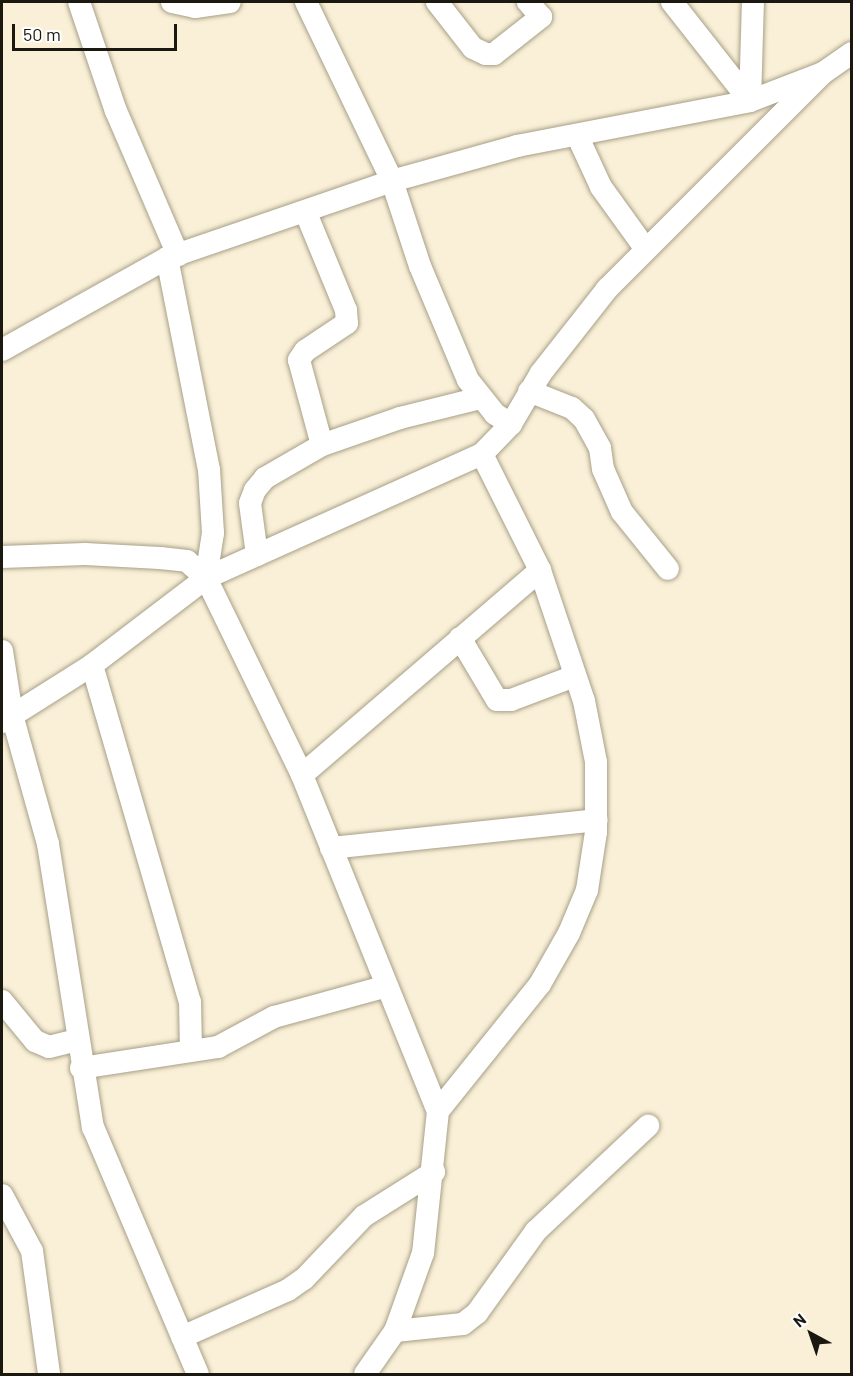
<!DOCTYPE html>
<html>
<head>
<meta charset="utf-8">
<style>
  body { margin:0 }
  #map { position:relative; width:853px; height:1376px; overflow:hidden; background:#f9f0d7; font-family:Barlow,sans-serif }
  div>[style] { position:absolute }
  .roads { filter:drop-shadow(0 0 2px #a89f88) drop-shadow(0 0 2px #a89f88) }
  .street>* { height:22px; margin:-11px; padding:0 11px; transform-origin:11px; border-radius:11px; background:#fff }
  span { translate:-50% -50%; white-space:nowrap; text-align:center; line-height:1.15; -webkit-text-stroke:4.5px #fff; paint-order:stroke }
  .frame { position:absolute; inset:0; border:3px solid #1b180f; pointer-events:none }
  .north { position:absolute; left:781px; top:1304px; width:60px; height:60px; -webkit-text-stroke:4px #fff; paint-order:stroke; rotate:320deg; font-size:16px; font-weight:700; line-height:24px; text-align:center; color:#1b180f }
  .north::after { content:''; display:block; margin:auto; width:21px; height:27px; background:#1b180f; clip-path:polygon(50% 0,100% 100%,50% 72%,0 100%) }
  .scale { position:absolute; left:12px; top:24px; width:165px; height:27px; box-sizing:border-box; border:3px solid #1b180f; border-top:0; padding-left:8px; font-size:18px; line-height:21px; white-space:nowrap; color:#1b180f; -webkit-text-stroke:4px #fff; paint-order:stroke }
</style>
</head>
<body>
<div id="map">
  <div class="roads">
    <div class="street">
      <div style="left:79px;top:2px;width:115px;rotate:71.3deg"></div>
      <div style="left:116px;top:111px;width:157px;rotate:66.7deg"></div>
      <div style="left:172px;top:2px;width:24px;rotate:12deg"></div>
      <div style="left:195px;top:7px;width:35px;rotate:-8deg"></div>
      <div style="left:306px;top:2px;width:199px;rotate:64.3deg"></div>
      <div style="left:392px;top:181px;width:89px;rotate:71.8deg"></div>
      <div style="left:420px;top:266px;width:124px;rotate:67.2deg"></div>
      <div style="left:468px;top:380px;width:43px;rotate:51.5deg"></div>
      <div style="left:495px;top:414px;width:19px;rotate:32deg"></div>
      <div style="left:437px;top:2px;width:58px;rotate:52deg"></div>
      <div style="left:473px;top:48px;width:14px;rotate:25deg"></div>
      <div style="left:486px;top:54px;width:8px"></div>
      <div style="left:494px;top:54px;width:60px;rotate:-38.2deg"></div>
      <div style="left:541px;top:17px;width:20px;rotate:-131deg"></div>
      <div style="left:672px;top:2px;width:126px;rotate:51.8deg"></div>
      <div style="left:750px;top:101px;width:99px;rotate:-88.3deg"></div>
      <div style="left:577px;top:135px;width:57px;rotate:65.2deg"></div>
      <div style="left:601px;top:187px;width:75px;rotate:54.2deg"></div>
      <div style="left:306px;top:213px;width:105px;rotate:67.6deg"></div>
      <div style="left:346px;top:310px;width:13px;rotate:86deg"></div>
      <div style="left:347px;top:323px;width:50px;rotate:146.3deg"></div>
      <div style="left:305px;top:351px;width:11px;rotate:124deg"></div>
      <div style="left:299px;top:360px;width:88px;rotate:74.9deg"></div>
      <div style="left:2px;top:350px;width:189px;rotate:-29.1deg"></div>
      <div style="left:167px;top:258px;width:238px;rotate:-18.9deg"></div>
      <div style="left:392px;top:181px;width:130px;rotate:-15.6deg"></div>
      <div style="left:517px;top:146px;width:237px;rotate:-10.9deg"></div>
      <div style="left:750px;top:101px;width:78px;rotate:-21deg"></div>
      <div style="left:823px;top:73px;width:35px;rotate:-35deg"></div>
      <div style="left:529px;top:391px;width:46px;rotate:21.6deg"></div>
      <div style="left:572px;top:408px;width:16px;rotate:43deg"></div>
      <div style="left:584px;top:419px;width:33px;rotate:61deg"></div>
      <div style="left:600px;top:448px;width:21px;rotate:82deg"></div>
      <div style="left:603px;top:469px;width:47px;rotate:66.2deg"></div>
      <div style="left:622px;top:512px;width:73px;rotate:51.1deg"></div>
      <div style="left:257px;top:555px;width:52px;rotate:-97.7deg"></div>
      <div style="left:250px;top:503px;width:14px;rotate:-69deg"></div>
      <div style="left:255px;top:490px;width:16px;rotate:-50deg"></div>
      <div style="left:265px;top:478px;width:66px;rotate:-30.1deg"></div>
      <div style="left:322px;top:445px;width:83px;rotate:-19.1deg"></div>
      <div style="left:400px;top:418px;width:82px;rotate:-14deg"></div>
      <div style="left:2px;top:557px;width:83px;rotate:-2.1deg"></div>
      <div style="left:85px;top:554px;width:75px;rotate:3.1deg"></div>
      <div style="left:160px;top:558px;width:27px;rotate:6deg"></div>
      <div style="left:187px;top:561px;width:25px;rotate:42deg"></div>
      <div style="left:206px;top:578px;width:46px;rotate:-81.2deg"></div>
      <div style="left:213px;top:533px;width:63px;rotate:-93.6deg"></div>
      <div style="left:209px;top:470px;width:216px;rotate:-101.2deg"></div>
      <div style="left:206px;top:578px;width:303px;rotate:-24.2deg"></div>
      <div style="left:460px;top:638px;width:72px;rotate:59.2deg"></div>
      <div style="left:497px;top:700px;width:14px"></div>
      <div style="left:511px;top:700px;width:68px;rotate:-20.6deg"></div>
      <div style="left:2px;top:651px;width:65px;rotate:81.1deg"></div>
      <div style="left:12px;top:715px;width:134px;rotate:74.4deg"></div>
      <div style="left:48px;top:844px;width:287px;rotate:81deg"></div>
      <div style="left:93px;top:1127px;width:268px;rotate:67deg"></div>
      <div style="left:92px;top:665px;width:351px;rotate:73.8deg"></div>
      <div style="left:190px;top:1002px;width:48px;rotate:88.8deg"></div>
      <div style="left:2px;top:722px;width:107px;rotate:-32.3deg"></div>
      <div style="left:92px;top:665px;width:143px;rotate:-37.3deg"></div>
      <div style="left:206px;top:578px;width:219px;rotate:64deg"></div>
      <div style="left:302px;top:775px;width:362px;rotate:68deg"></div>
      <div style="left:438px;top:1111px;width:143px;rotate:96deg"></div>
      <div style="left:423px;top:1253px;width:83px;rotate:109.7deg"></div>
      <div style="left:395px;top:1331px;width:52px;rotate:124.9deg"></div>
      <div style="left:302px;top:775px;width:314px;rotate:-40.7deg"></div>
      <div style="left:331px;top:848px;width:267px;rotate:-6deg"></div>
      <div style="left:2px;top:1001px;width:52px;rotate:50.5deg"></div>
      <div style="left:35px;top:1041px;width:15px;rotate:23deg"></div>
      <div style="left:49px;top:1047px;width:29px;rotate:-14deg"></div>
      <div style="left:81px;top:1068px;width:139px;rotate:-8.7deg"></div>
      <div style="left:218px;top:1047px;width:64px;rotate:-28.2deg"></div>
      <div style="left:274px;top:1017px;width:117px;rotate:-15.3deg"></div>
      <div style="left:438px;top:1111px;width:163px;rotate:-51.2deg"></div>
      <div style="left:540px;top:984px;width:59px;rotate:-60.4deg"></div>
      <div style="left:569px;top:933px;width:47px;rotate:-67.3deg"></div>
      <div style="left:587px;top:890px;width:59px;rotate:-81.2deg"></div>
      <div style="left:596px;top:832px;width:70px;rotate:-90deg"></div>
      <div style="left:596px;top:762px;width:62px;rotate:-101.1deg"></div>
      <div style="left:584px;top:701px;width:138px;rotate:-108.6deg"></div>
      <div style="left:540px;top:570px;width:130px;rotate:-116.6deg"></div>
      <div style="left:482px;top:454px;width:42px;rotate:-46deg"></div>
      <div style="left:511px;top:424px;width:59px;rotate:-59.5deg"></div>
      <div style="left:541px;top:373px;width:107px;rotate:-51.8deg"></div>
      <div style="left:607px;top:289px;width:305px;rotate:-45deg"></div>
      <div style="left:2px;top:1195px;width:64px;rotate:61.8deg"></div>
      <div style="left:32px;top:1251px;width:124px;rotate:82.1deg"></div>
      <div style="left:395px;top:1331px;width:68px;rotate:-5.9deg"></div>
      <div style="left:463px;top:1324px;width:18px;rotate:-38deg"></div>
      <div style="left:477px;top:1313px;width:101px;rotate:-54.3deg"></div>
      <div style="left:536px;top:1231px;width:154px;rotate:-43.2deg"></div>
      <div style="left:182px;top:1337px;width:116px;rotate:-23.9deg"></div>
      <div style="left:288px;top:1290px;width:19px;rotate:-35deg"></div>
      <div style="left:304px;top:1279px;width:87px;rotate:-46.4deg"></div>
      <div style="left:364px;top:1216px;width:83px;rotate:-32.2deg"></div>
    </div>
  </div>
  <div class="frame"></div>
  <div class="north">N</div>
  <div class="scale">50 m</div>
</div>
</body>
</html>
